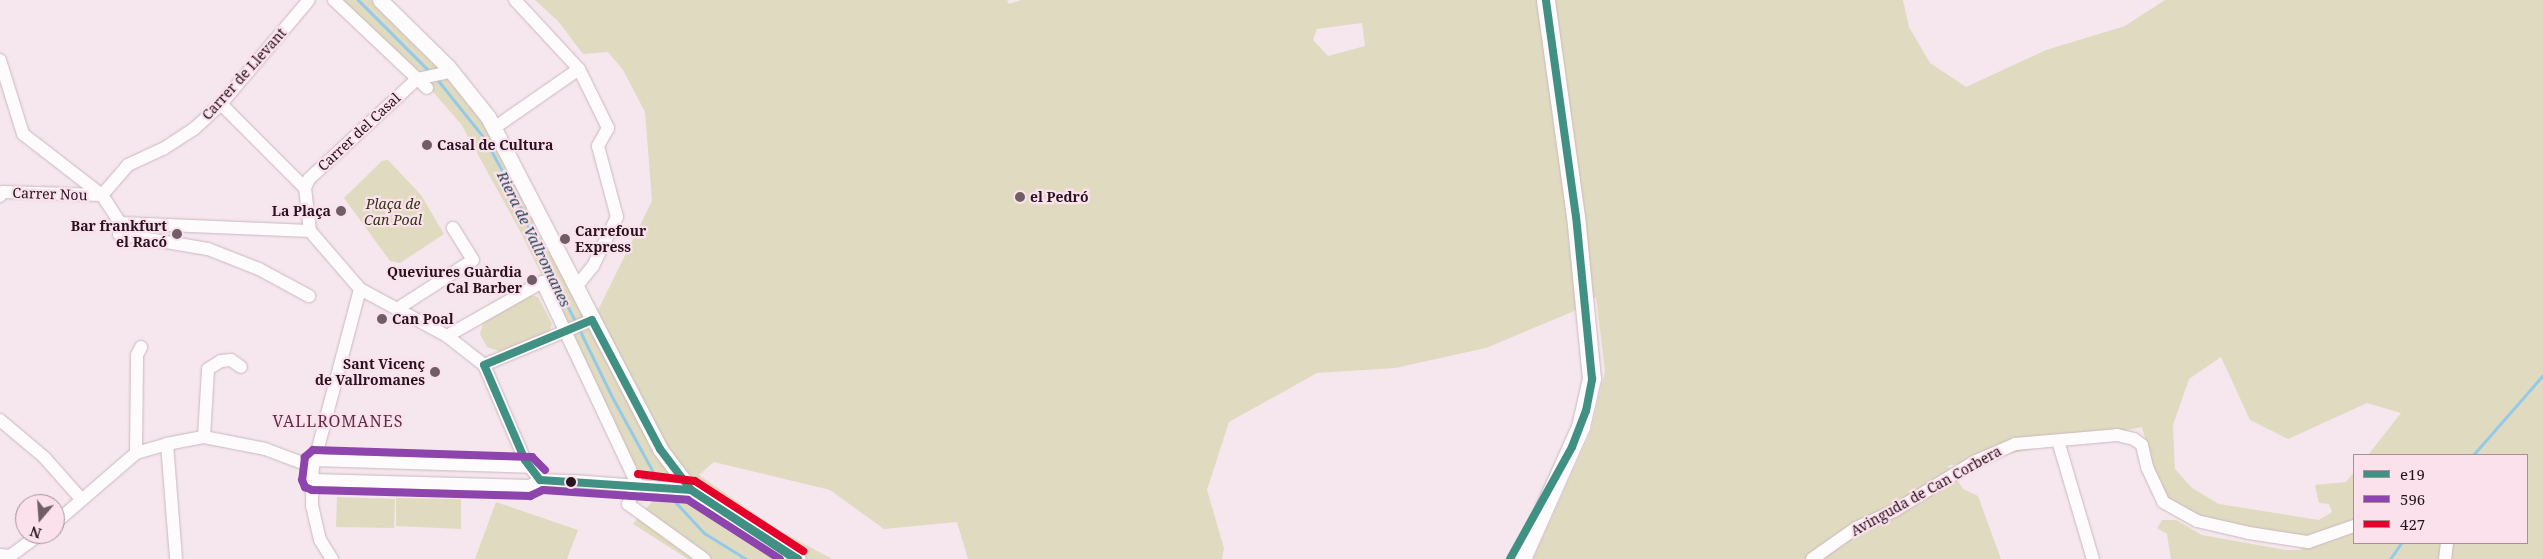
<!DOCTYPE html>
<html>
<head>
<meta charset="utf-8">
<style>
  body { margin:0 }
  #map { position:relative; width:2543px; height:559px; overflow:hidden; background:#f5e7ed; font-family:"Noto Serif",serif }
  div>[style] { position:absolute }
  .green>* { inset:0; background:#e0dbc0 }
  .stream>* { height:3px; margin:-1.5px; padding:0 1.5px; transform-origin:1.5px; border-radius:1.5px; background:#94cae7 }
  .roads { filter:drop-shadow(0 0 1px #cab8c0) drop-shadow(0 0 1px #cab8c0) }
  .minor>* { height:12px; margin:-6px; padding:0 6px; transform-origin:6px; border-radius:6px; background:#fefbfc }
  .tertiary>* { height:15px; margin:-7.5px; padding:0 7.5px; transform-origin:7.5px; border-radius:7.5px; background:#fefbfc }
  .secondary>* { height:18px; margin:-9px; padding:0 9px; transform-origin:9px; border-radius:9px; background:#fefbfc }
  .bus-1>* { height:8px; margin:-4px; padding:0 4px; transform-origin:4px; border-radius:4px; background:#409183 }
  .bus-2>* { height:8px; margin:-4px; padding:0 4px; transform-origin:4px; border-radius:4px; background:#8e44ad }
  .bus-3>* { height:8px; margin:-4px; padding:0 4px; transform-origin:4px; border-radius:4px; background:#e4002b }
  .dots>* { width:14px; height:14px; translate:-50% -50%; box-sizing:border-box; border:2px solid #fbe1ec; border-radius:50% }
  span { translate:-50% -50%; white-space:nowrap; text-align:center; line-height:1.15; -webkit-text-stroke:4.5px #fbe1ec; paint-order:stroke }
  .street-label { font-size:14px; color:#28121d }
  .poi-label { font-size:14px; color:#28121d; font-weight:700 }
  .left { translate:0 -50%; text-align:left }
  .right { translate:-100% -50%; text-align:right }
  .park-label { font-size:14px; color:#333413; font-style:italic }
  .water-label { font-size:15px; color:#1e4354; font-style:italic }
  .quarter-label { font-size:16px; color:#612e47; letter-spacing:1px }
  .legend { position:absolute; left:2353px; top:454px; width:175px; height:90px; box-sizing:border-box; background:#fbe1ec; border:1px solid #a78e99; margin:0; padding:6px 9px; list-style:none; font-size:15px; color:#28121d }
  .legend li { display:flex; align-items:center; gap:10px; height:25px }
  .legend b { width:25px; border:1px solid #a78e99 }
  .north { position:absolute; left:15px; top:494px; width:50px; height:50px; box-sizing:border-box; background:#fbe1ec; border:1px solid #a78e99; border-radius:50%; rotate:198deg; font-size:14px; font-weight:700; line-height:20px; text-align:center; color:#28121d }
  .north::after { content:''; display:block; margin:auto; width:18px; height:22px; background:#705d66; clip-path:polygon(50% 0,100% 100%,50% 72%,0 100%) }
</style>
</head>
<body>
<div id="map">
  <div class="green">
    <div style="clip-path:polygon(evenodd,338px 0,386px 0,449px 60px,586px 298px,598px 310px,652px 201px,645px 112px,623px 70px,608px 52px,583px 54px,558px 21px,535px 0,1007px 0,1009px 4px,1021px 0,1903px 0,1909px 27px,1930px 63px,1966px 87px,2046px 50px,2125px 26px,2165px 0,2543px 0,2543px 559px,2171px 559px,2167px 534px,2157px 528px,2162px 520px,2176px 520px,2202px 535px,2286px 550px,2301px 550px,2299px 536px,2202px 518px,2168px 499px,2153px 469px,2142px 427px,1948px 466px,1963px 489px,1978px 496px,2001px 559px,1533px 559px,1591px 431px,1605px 371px,1596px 297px,1572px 312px,1486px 348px,1395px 368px,1317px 373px,1229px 422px,1207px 490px,1224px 548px,1222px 559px,968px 559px,957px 522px,884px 529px,830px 490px,714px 462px,699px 475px,777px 529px,832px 559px,688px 559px,633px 524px,652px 502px,519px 229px,461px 124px,401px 55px,338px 0,1362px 23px,1365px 46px,1328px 56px,1313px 40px,1317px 29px,1362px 23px,338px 0,2221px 357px,2250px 420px,2288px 439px,2367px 403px,2401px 413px,2368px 455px,2527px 455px,2527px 543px,2354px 543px,2354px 472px,2346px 482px,2315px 485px,2319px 503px,2329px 504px,2332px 512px,2319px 520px,2219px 504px,2192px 488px,2175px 469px,2173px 425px,2189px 379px,2221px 357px)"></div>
    <div style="clip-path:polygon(388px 160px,421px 195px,444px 234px,400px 263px,390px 261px,344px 198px,382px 161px)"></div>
    <div style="clip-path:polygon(530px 295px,538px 297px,552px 324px,549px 332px,502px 352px,487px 347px,480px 334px,484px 320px)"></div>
    <div style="clip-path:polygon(337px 497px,395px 499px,394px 528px,336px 527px)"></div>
    <div style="clip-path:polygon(396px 498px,461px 499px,461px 529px,396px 526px)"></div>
    <div style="clip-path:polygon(496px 502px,578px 530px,567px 559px,475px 559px)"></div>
  </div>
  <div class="stream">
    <div style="left:358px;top:0;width:102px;rotate:45deg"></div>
    <div style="left:436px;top:78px;width:77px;rotate:51.3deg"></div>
    <div style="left:484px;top:138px;width:66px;rotate:61.1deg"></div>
    <div style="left:516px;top:196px;width:45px;rotate:68deg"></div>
    <div style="left:533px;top:238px;width:95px;rotate:63.2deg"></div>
    <div style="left:579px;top:329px;width:73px;rotate:64.1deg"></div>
    <div style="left:611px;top:395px;width:100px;rotate:61.4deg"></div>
    <div style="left:2473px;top:455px;width:106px;rotate:-48.8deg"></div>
    <div style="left:666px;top:492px;width:56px;rotate:47.2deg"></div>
    <div style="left:704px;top:533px;width:49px;rotate:31.8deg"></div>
    <div style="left:2390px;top:559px;width:19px;rotate:-55deg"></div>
  </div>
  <div class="roads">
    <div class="minor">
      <div style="left:334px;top:0;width:128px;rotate:43.4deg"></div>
      <div style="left:515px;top:0;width:94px;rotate:47.2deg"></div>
      <div style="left:579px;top:69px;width:66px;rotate:63.8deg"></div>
      <div style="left:608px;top:128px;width:21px;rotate:119deg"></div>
      <div style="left:598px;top:146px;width:73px;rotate:75deg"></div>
      <div style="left:617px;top:217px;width:55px;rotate:116.1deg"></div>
      <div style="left:593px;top:266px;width:27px;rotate:129deg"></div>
      <div style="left:0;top:60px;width:77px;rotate:72.7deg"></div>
      <div style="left:23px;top:134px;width:100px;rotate:37.7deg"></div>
      <div style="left:102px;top:195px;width:33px;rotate:57deg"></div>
      <div style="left:120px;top:223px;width:190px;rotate:2.4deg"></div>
      <div style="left:310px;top:231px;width:77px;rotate:49.2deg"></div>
      <div style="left:360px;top:289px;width:99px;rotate:28.4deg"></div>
      <div style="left:417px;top:79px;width:35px;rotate:-12deg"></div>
      <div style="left:221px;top:104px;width:119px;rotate:45deg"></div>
      <div style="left:494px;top:128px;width:103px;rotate:-34.8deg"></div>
      <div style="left:305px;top:188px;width:10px;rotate:-66deg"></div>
      <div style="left:309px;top:179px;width:147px;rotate:-42.8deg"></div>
      <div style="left:305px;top:188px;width:43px;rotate:83.4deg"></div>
      <div style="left:0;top:196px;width:5px;rotate:-53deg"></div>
      <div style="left:3px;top:192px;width:99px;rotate:1.7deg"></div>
      <div style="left:102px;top:195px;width:40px;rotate:-49deg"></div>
      <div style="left:128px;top:165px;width:38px;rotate:-25deg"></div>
      <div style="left:163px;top:149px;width:37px;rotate:-33deg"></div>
      <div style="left:194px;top:129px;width:37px;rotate:-43deg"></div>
      <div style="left:221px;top:104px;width:136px;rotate:-49.8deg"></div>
      <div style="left:120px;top:223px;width:11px;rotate:95deg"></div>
      <div style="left:119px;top:234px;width:90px;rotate:9.6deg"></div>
      <div style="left:208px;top:249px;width:55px;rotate:21.4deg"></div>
      <div style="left:259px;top:269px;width:57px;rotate:28.4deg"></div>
      <div style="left:397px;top:309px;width:90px;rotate:-32.8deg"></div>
      <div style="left:473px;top:260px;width:38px;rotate:-122deg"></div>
      <div style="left:484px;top:365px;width:117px;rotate:-22.6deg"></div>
      <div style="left:0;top:420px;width:57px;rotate:40.1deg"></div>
      <div style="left:44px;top:457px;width:57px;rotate:48.5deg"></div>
      <div style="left:204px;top:437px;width:68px;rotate:-86.6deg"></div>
      <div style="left:208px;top:369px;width:15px;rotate:-32deg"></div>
      <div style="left:221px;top:361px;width:10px;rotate:-6deg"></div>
      <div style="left:231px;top:360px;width:12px;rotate:35deg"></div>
      <div style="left:2058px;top:441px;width:123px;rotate:73.5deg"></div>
      <div style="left:167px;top:444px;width:115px;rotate:85.5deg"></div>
      <div style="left:136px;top:453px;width:98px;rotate:-89.4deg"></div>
      <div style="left:137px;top:355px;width:9px;rotate:-63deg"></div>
      <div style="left:314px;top:460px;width:217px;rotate:1.8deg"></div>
      <div style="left:312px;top:480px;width:218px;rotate:1.6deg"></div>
      <div style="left:530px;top:486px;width:12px;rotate:-31deg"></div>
      <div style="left:540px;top:480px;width:33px;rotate:2deg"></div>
      <div style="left:573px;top:481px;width:118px;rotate:4.4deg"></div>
      <div style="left:540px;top:480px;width:25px;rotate:-127deg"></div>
      <div style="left:525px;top:460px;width:103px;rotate:-113.3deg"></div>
      <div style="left:484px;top:365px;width:47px;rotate:-141.9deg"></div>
      <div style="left:447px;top:336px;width:109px;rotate:-29.6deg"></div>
      <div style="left:542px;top:282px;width:223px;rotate:64.8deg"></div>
      <div style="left:637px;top:484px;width:22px;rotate:114deg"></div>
      <div style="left:628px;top:504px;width:94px;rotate:35.9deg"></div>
      <div style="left:55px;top:523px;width:107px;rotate:-40.8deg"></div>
      <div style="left:136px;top:453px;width:32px;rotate:-16deg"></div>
      <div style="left:167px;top:444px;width:38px;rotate:-11deg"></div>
      <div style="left:204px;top:437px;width:62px;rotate:11.1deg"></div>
      <div style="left:265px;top:449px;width:51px;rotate:20.6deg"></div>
      <div style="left:0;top:555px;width:10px;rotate:6deg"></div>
      <div style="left:10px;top:556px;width:37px;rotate:-36deg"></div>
      <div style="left:332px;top:559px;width:22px;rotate:-122deg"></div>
      <div style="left:320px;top:540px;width:35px;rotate:-103deg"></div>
      <div style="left:312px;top:506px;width:39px;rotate:-89deg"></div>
      <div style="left:313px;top:467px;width:184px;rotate:-75.2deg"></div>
      <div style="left:1812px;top:559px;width:54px;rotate:-35.2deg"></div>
      <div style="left:1856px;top:528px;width:42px;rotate:-24.1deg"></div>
      <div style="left:1894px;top:511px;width:94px;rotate:-31.5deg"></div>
      <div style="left:1974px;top:462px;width:45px;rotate:-23.7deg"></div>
      <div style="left:2015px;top:444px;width:102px;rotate:-5deg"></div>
      <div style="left:2117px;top:435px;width:17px;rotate:13deg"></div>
      <div style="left:2134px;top:439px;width:10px;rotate:37deg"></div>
      <div style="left:2142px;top:445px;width:23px;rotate:77deg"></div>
      <div style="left:2147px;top:467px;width:38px;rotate:65deg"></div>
      <div style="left:2163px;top:502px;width:39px;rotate:29deg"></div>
      <div style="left:2197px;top:521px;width:53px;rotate:13deg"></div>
      <div style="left:2249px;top:533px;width:60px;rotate:8.7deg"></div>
      <div style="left:2308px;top:542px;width:49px;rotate:-19.2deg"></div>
      <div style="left:2445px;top:559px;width:16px;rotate:-83deg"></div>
    </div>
    <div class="tertiary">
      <div style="left:380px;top:0;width:95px;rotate:44.6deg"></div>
      <div style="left:448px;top:67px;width:64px;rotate:51.3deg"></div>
      <div style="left:488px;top:117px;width:374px;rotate:62.6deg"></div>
      <div style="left:660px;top:449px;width:51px;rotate:52.9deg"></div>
      <div style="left:691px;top:490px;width:127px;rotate:32.8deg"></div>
    </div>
    <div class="secondary">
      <div style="left:1522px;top:559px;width:145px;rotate:-65.9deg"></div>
      <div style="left:1581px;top:427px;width:49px;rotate:-77.1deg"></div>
      <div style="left:1592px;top:379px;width:163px;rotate:-95.6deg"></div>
      <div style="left:1576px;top:217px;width:219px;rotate:-97.9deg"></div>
    </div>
  </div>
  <div class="bus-1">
    <div style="left:592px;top:320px;width:146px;rotate:62.2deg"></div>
    <div style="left:660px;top:449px;width:51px;rotate:52.9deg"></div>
    <div style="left:691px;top:490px;width:151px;rotate:-176.2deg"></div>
    <div style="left:540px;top:480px;width:25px;rotate:-127deg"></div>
    <div style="left:525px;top:460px;width:103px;rotate:-113.3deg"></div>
    <div style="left:484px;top:365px;width:117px;rotate:-22.6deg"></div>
    <div style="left:691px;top:490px;width:127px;rotate:32.8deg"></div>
    <div style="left:798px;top:559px;width:10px;rotate:-156deg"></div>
    <div style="left:789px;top:555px;width:118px;rotate:-146.4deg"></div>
    <div style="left:1510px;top:559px;width:128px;rotate:-61deg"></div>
    <div style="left:1572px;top:447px;width:39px;rotate:-69deg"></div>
    <div style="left:1586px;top:411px;width:33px;rotate:-79deg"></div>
    <div style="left:1592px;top:379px;width:163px;rotate:-95.6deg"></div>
    <div style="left:1576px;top:217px;width:219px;rotate:-97.9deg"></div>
  </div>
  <div class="bus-2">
    <div style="left:545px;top:470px;width:18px;rotate:-135deg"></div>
    <div style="left:532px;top:457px;width:219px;rotate:-178.2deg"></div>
    <div style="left:313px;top:450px;width:11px;rotate:139deg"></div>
    <div style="left:305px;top:457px;width:23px;rotate:97deg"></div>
    <div style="left:302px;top:480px;width:8px;rotate:67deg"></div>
    <div style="left:305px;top:487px;width:8px;rotate:23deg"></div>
    <div style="left:312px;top:490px;width:218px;rotate:1.6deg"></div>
    <div style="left:530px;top:496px;width:14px;rotate:-25deg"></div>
    <div style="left:543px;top:490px;width:145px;rotate:3.9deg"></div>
    <div style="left:688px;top:500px;width:109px;rotate:32.7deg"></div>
  </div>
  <div class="bus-3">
    <div style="left:638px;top:474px;width:57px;rotate:7deg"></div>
    <div style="left:695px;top:481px;width:129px;rotate:32.9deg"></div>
  </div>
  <div class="dots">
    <div style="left:427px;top:145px;background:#705d66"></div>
    <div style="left:1020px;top:197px;background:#705d66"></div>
    <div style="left:341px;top:211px;background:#705d66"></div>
    <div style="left:177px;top:234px;background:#705d66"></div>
    <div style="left:565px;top:239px;background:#705d66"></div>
    <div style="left:532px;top:280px;background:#705d66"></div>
    <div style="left:382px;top:319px;background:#705d66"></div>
    <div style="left:435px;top:372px;background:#705d66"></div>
    <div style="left:571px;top:482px;background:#28121d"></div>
  </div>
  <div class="street-label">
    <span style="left:244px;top:74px;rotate:-48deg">Carrer de Llevant</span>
    <span style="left:359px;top:132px;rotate:-43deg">Carrer del Casal</span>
    <span style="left:50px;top:194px;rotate:2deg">Carrer Nou</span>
    <span style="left:1926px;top:491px;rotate:-29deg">Avinguda de Can Corbera</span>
  </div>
  <div class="poi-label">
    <span class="left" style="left:437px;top:145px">Casal de Cultura</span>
    <span class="left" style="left:1030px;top:197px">el Pedró</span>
    <span class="right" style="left:331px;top:211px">La Plaça</span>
    <span class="right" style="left:167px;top:234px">Bar frankfurt<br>el Racó</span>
    <span class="left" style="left:575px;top:239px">Carrefour<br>Express</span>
    <span class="right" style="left:522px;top:280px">Queviures Guàrdia<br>Cal Barber</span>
    <span class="left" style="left:392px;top:319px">Can Poal</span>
    <span class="right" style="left:425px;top:372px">Sant Vicenç<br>de Vallromanes</span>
  </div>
  <div class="park-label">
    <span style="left:393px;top:212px">Plaça de<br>Can Poal</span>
  </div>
  <div class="water-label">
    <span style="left:534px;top:239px;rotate:64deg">Riera de Vallromanes</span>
  </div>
  <div class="quarter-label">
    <span style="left:338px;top:421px">VALLROMANES</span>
  </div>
  <ul class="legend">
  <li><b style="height:6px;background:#409183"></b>e19</li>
  <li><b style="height:6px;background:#8e44ad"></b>596</li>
  <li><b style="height:6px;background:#e4002b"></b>427</li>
  </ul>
  <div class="north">N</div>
</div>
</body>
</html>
